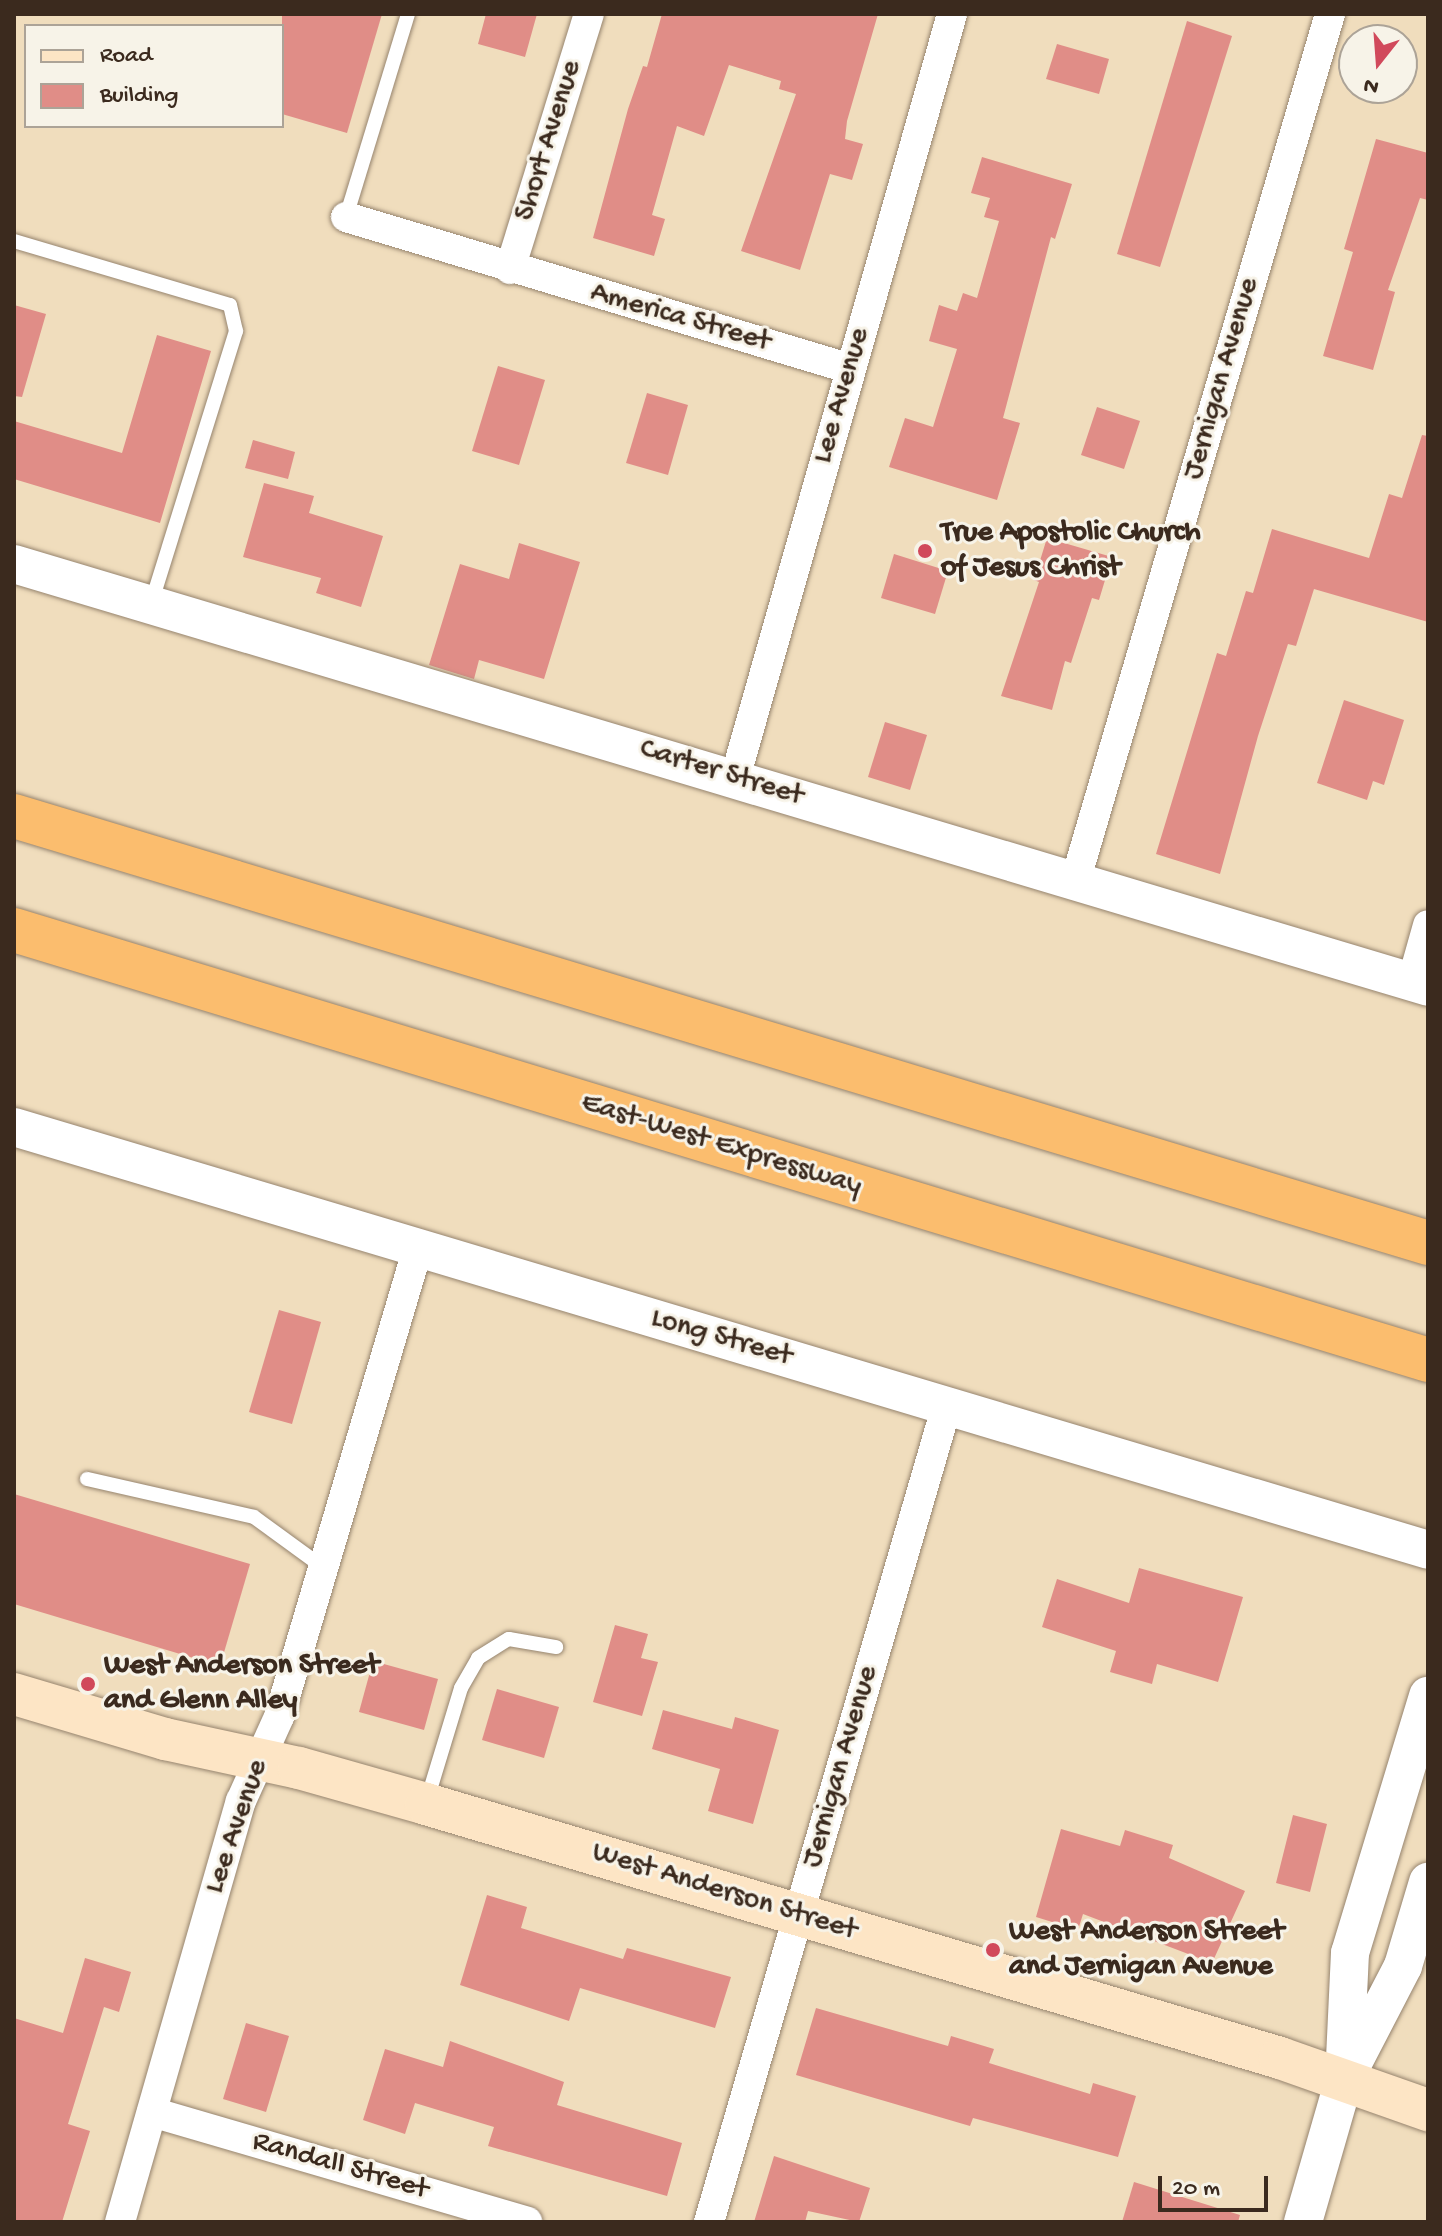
<!DOCTYPE html>
<html>
<head>
<meta charset="utf-8">
<style>
  body { margin:0 }
  #map { position:relative; width:1442px; height:2236px; overflow:hidden; background:#f0ddbd; font-family:"Gochi Hand",sans-serif }
  div>[style] { position:absolute }
  .building>* { inset:0; background:#e08d87 }
  .roads { filter:drop-shadow(0 0 2px #96846e) drop-shadow(0 0 2px #96846e) }
  .service>* { height:14px; margin:-7px; padding:0 7px; transform-origin:7px; border-radius:7px; background:#fff }
  .minor>* { height:30px; margin:-15px; padding:0 15px; transform-origin:15px; border-radius:15px; background:#fff }
  .tertiary>* { height:38px; margin:-19px; padding:0 19px; transform-origin:19px; border-radius:19px; background:#fff }
  .secondary>* { height:42px; margin:-21px; padding:0 21px; transform-origin:21px; border-radius:21px; background:#fde5c5 }
  .motorway>* { height:44px; margin:-22px; padding:0 22px; transform-origin:22px; border-radius:22px; background:#fbbd6e }
  .dots>* { width:22px; height:22px; translate:-50% -50%; box-sizing:border-box; border:4px solid #f7f3e8; border-radius:50% }
  span { translate:-50% -50%; white-space:nowrap; text-align:center; line-height:1.15; -webkit-text-stroke:6px #f7f3e8; paint-order:stroke }
  .street-label { font-size:30px; color:#3b2a1e }
  .poi-label { font-size:30px; color:#3b2a1e; font-weight:700 }
  .left { translate:0 -50%; text-align:left }
  .frame { position:absolute; inset:0; border:16px solid #3b2a1e; pointer-events:none }
  .legend { position:absolute; left:24px; top:24px; width:260px; height:104px; box-sizing:border-box; background:#f7f3e8; border:2px solid #aca397; margin:0; padding:10px 14px; list-style:none; font-size:24px; color:#3b2a1e }
  .legend li { display:flex; align-items:center; gap:16px; height:40px }
  .legend b { width:40px; border:2px solid #aca397 }
  .north { position:absolute; left:1338px; top:24px; width:80px; height:80px; box-sizing:border-box; background:#f7f3e8; border:2px solid #aca397; border-radius:50%; rotate:197deg; font-size:22px; font-weight:700; line-height:32px; text-align:center; color:#3b2a1e }
  .north::after { content:''; display:block; margin:auto; width:28px; height:36px; background:#d1495b; clip-path:polygon(50% 0,100% 100%,50% 72%,0 100%) }
  .scale { position:absolute; left:1158px; top:2176px; width:110px; height:36px; box-sizing:border-box; border:4px solid #3b2a1e; border-top:0; padding-left:10px; font-size:24px; line-height:28px; white-space:nowrap; color:#3b2a1e; -webkit-text-stroke:6px #f7f3e8; paint-order:stroke }
</style>
</head>
<body>
<div id="map">
  <div class="building">
    <div style="clip-path:polygon(282px 14px,382px 14px,347px 133px,282px 114px)"></div>
    <div style="clip-path:polygon(486px 14px,537px 14px,525px 57px,478px 44px)"></div>
    <div style="clip-path:polygon(662px 14px,878px 14px,847px 121px,845px 139px,863px 144px,852px 180px,830px 174px,800px 270px,741px 251px,796px 94px,779px 89px,781px 81px,729px 65px,704px 136px,677px 126px,652px 215px,665px 219px,654px 256px,593px 238px,628px 109px,643px 66px,647px 67px)"></div>
    <div style="clip-path:polygon(1187px 21px,1232px 36px,1160px 267px,1117px 254px)"></div>
    <div style="clip-path:polygon(1057px 44px,1109px 59px,1099px 94px,1046px 79px)"></div>
    <div style="clip-path:polygon(1376px 139px,1428px 153px,1428px 200px,1420px 198px,1388px 290px,1395px 292px,1373px 370px,1323px 356px,1353px 252px,1344px 249px)"></div>
    <div style="clip-path:polygon(982px 157px,1072px 184px,1055px 239px,1051px 237px,1003px 418px,1020px 423px,997px 500px,889px 467px,905px 418px,933px 427px,957px 349px,929px 341px,939px 305px,957px 311px,963px 293px,977px 298px,999px 221px,984px 217px,990px 198px,971px 193px)"></div>
    <div style="clip-path:polygon(14px 305px,46px 314px,22px 397px,14px 396px)"></div>
    <div style="clip-path:polygon(157px 335px,211px 351px,160px 523px,14px 479px,14px 421px,122px 453px)"></div>
    <div style="clip-path:polygon(498px 366px,545px 380px,519px 465px,472px 451px)"></div>
    <div style="clip-path:polygon(647px 393px,688px 405px,668px 475px,626px 463px)"></div>
    <div style="clip-path:polygon(1097px 407px,1140px 421px,1124px 469px,1081px 455px)"></div>
    <div style="clip-path:polygon(1422px 435px,1428px 436px,1428px 622px,1314px 589px,1296px 646px,1288px 644px,1258px 736px,1220px 874px,1156px 854px,1217px 653px,1226px 656px,1246px 591px,1253px 593px,1272px 529px,1369px 558px,1389px 494px,1402px 498px)"></div>
    <div style="clip-path:polygon(253px 440px,295px 452px,288px 479px,245px 468px)"></div>
    <div style="clip-path:polygon(264px 483px,314px 496px,309px 513px,383px 536px,361px 607px,316px 593px,321px 578px,243px 557px)"></div>
    <div style="clip-path:polygon(1047px 538px,1112px 557px,1099px 600px,1092px 598px,1071px 663px,1065px 661px,1052px 710px,1001px 696px,1039px 582px,1034px 580px)"></div>
    <div style="clip-path:polygon(519px 543px,580px 562px,544px 679px,479px 660px,474px 679px,429px 665px,460px 564px,509px 579px)"></div>
    <div style="clip-path:polygon(894px 554px,948px 571px,935px 614px,881px 598px)"></div>
    <div style="clip-path:polygon(1344px 700px,1404px 720px,1384px 785px,1373px 781px,1367px 800px,1317px 783px)"></div>
    <div style="clip-path:polygon(885px 722px,927px 735px,910px 790px,868px 777px)"></div>
    <div style="clip-path:polygon(279px 1310px,321px 1322px,292px 1424px,249px 1412px)"></div>
    <div style="clip-path:polygon(14px 1494px,250px 1564px,220px 1666px,14px 1604px)"></div>
    <div style="clip-path:polygon(1139px 1568px,1243px 1597px,1218px 1682px,1157px 1664px,1152px 1684px,1110px 1672px,1116px 1651px,1042px 1627px,1057px 1579px,1129px 1603px)"></div>
    <div style="clip-path:polygon(615px 1625px,648px 1634px,641px 1658px,658px 1662px,642px 1716px,593px 1702px)"></div>
    <div style="clip-path:polygon(373px 1661px,438px 1679px,424px 1730px,359px 1712px)"></div>
    <div style="clip-path:polygon(497px 1689px,559px 1707px,544px 1758px,482px 1740px)"></div>
    <div style="clip-path:polygon(663px 1710px,732px 1729px,735px 1717px,779px 1730px,753px 1824px,708px 1811px,720px 1769px,652px 1749px)"></div>
    <div style="clip-path:polygon(1293px 1815px,1327px 1824px,1310px 1892px,1276px 1883px)"></div>
    <div style="clip-path:polygon(1061px 1829px,1120px 1846px,1125px 1830px,1173px 1845px,1169px 1858px,1245px 1891px,1212px 1963px,1083px 1914px,1078px 1930px,1036px 1917px)"></div>
    <div style="clip-path:polygon(487px 1895px,527px 1907px,521px 1928px,623px 1959px,627px 1948px,731px 1977px,715px 2028px,580px 1988px,569px 2021px,460px 1985px)"></div>
    <div style="clip-path:polygon(85px 1958px,131px 1972px,119px 2012px,104px 2007px,68px 2124px,90px 2131px,62px 2222px,14px 2222px,14px 2018px,63px 2033px)"></div>
    <div style="clip-path:polygon(816px 2008px,948px 2046px,951px 2036px,994px 2049px,989px 2063px,1090px 2094px,1093px 2083px,1136px 2096px,1118px 2157px,973px 2118px,970px 2126px,796px 2075px)"></div>
    <div style="clip-path:polygon(246px 2023px,289px 2036px,266px 2112px,223px 2099px)"></div>
    <div style="clip-path:polygon(450px 2041px,564px 2082px,557px 2105px,682px 2143px,667px 2196px,488px 2146px,494px 2127px,415px 2103px,405px 2134px,363px 2120px,385px 2049px,443px 2067px)"></div>
    <div style="clip-path:polygon(774px 2156px,870px 2188px,859px 2222px,808px 2211px,805px 2222px,754px 2222px)"></div>
    <div style="clip-path:polygon(1134px 2182px,1240px 2215px,1238px 2222px,1122px 2222px)"></div>
  </div>
  <div class="roads">
    <div class="service">
      <div style="left:346px;top:217px;width:212px;rotate:-73deg"></div>
      <div style="left:14px;top:241px;width:225px;rotate:16.5deg"></div>
      <div style="left:230px;top:305px;width:27px;rotate:77deg"></div>
      <div style="left:236px;top:331px;width:286px;rotate:107.3deg"></div>
      <div style="left:87px;top:1479px;width:171px;rotate:12.8deg"></div>
      <div style="left:254px;top:1517px;width:87px;rotate:36.1deg"></div>
      <div style="left:427px;top:1800px;width:117px;rotate:-73.1deg"></div>
      <div style="left:461px;top:1688px;width:34px;rotate:-60deg"></div>
      <div style="left:478px;top:1658px;width:36px;rotate:-32deg"></div>
      <div style="left:509px;top:1639px;width:48px;rotate:9.7deg"></div>
    </div>
    <div class="minor">
      <div style="left:346px;top:217px;width:527px;rotate:16.75deg"></div>
      <div style="left:510px;top:269px;width:267px;rotate:-72.8deg"></div>
      <div style="left:735px;top:778px;width:794px;rotate:-74.14deg"></div>
      <div style="left:1075px;top:882px;width:905px;rotate:-73.63deg"></div>
      <div style="left:1412px;top:982px;width:59px;rotate:-74.3deg"></div>
      <div style="left:152px;top:2112px;width:391px;rotate:16.3deg"></div>
      <div style="left:120px;top:2222px;width:438px;rotate:-74deg"></div>
      <div style="left:241px;top:1801px;width:92px;rotate:-65.7deg"></div>
      <div style="left:279px;top:1717px;width:487px;rotate:-73.5deg"></div>
      <div style="left:709px;top:2222px;width:851px;rotate:-73.76deg"></div>
    </div>
    <div class="tertiary">
      <div style="left:14px;top:564px;width:1476px;rotate:16.65deg"></div>
      <div style="left:14px;top:1127px;width:1476px;rotate:16.65deg"></div>
      <div style="left:1344px;top:2080px;width:127px;rotate:-87.3deg"></div>
      <div style="left:1350px;top:1953px;width:269px;rotate:-73.1deg"></div>
      <div style="left:1303px;top:2222px;width:148px;rotate:-73.9deg"></div>
      <div style="left:1344px;top:2080px;width:128px;rotate:-62.6deg"></div>
      <div style="left:1403px;top:1966px;width:88px;rotate:-73.4deg"></div>
    </div>
    <div class="secondary">
      <div style="left:14px;top:1694px;width:158px;rotate:16.6deg"></div>
      <div style="left:165px;top:1739px;width:137px;rotate:12.2deg"></div>
      <div style="left:299px;top:1768px;width:132px;rotate:15.8deg"></div>
      <div style="left:426px;top:1804px;width:891px;rotate:16.56deg"></div>
      <div style="left:1280px;top:2058px;width:157px;rotate:19.4deg"></div>
    </div>
    <div class="motorway">
      <div style="left:14px;top:816px;width:1477px;rotate:16.8deg"></div>
      <div style="left:14px;top:930px;width:1478px;rotate:16.91deg"></div>
    </div>
  </div>
  <div class="dots">
    <div style="left:925px;top:551px;background:#d1495b"></div>
    <div style="left:88px;top:1684px;background:#d1495b"></div>
    <div style="left:993px;top:1950px;background:#d1495b"></div>
  </div>
  <div class="street-label">
    <span style="left:550px;top:141px;rotate:-73deg">Short Avenue</span>
    <span style="left:680px;top:319px;rotate:16deg">America Street</span>
    <span style="left:1223px;top:379px;rotate:-74deg">Jernigan Avenue</span>
    <span style="left:843px;top:396px;rotate:-74deg">Lee Avenue</span>
    <span style="left:721px;top:774px;rotate:17deg">Carter Street</span>
    <span style="left:721px;top:1146px;rotate:17deg">East-West Expressway</span>
    <span style="left:721px;top:1339px;rotate:16deg">Long Street</span>
    <span style="left:842px;top:1767px;rotate:-74deg">Jernigan Avenue</span>
    <span style="left:238px;top:1827px;rotate:-71deg">Lee Avenue</span>
    <span style="left:724px;top:1893px;rotate:17deg">West Anderson Street</span>
    <span style="left:340px;top:2167px;rotate:16deg">Randall Street</span>
  </div>
  <div class="poi-label">
    <span class="left" style="left:941px;top:551px">True Apostolic Church<br>of Jesus Christ</span>
    <span class="left" style="left:104px;top:1684px">West Anderson Street<br>and Glenn Alley</span>
    <span class="left" style="left:1009px;top:1950px">West Anderson Street<br>and Jernigan Avenue</span>
  </div>
  <div class="frame"></div>
  <ul class="legend">
  <li><b style="height:10px;background:#fde5c5"></b>Road</li>
  <li><b style="height:22px;background:#e08d87"></b>Building</li>
  </ul>
  <div class="north">N</div>
  <div class="scale">20 m</div>
</div>
</body>
</html>
